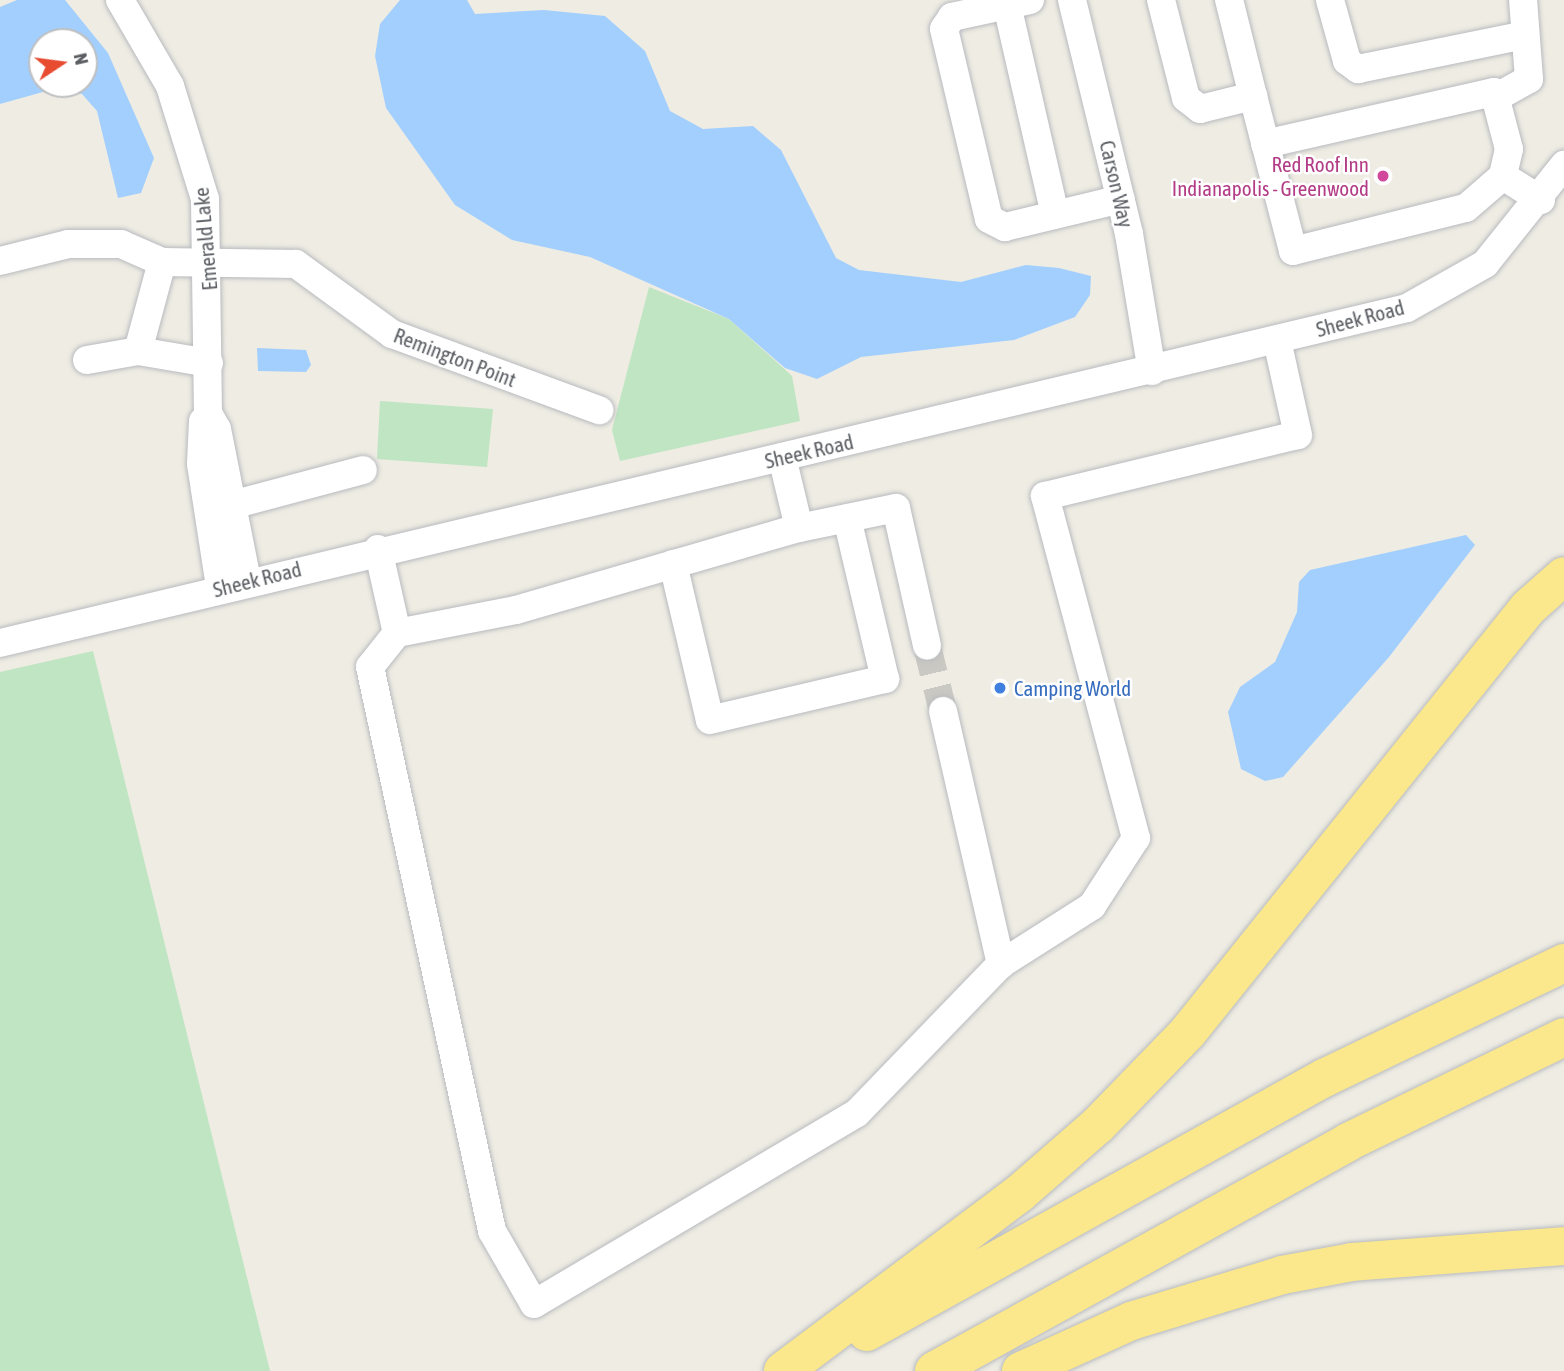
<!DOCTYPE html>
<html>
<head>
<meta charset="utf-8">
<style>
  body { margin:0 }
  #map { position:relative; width:1564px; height:1371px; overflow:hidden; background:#eeece3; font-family:"Asap Condensed",sans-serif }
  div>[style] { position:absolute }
  .green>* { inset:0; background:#bfe5c2 }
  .water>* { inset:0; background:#a3cffe }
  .minor-tunnel>* { height:28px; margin-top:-14px; transform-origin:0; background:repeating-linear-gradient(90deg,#c9c8c3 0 28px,transparent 0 42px) }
  .roads { filter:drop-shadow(0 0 2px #b8babf) drop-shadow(0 0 2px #b8babf) }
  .minor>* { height:28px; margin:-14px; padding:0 14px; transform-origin:14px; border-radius:14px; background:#fff }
  .highway>* { height:38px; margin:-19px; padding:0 19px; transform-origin:19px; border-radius:19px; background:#fbe88c }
  .dots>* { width:19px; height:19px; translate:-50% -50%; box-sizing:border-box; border:4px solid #fff; border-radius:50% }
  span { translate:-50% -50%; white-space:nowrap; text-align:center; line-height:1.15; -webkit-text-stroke:5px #fff; paint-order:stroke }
  .hotel-label { font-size:21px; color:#b23c85 }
  .right { translate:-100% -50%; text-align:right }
  .street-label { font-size:21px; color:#5b5e63 }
  .shop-label { font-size:21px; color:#366cbe }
  .left { translate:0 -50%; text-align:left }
  .north { position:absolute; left:28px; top:28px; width:70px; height:70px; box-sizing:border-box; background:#fff; border:2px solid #bdbfc1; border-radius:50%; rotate:77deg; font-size:19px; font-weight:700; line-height:28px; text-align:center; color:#5b5e63 }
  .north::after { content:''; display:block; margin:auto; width:24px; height:32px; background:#e74c30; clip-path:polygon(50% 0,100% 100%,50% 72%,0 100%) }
</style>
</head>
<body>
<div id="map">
  <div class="green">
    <div style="clip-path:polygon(649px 287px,729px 319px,792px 376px,800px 421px,620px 461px,612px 430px)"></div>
    <div style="clip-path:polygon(380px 401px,493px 409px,487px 467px,377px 459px)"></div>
    <div style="clip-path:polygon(93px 651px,147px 872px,270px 1371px,0 1371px,0 672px)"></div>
  </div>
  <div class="water">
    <div style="clip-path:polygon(evenodd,17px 0,65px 0,108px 53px,154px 158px,141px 193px,118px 198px,97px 111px,82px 94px,50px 90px,0 104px,0 7px,17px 0,42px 42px,84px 42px,84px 84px,42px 84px,42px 42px)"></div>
    <div style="clip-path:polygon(400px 0,467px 0,475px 14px,544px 10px,605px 16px,645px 51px,670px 111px,703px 129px,753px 126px,781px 150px,836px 258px,859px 270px,961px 282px,1026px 265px,1059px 268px,1091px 276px,1090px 295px,1075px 317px,1014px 340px,861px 357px,817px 379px,785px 368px,729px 319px,590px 257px,512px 240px,455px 205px,386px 108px,375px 56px,380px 24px)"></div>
    <div style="clip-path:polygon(257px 348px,306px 350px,311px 365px,306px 372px,258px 371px)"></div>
    <div style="clip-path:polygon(1466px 535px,1475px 545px,1389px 657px,1283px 777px,1265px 781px,1241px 769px,1228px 712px,1240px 687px,1275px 662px,1297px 612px,1299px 582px,1310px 570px)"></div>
  </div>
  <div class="minor-tunnel">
    <div style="left:927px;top:646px;width:67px;rotate:76.2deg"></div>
  </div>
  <div class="roads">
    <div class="minor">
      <div style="left:120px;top:0;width:99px;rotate:59.8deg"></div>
      <div style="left:170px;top:86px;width:118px;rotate:72.8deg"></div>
      <div style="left:205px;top:199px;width:214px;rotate:89.2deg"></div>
      <div style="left:208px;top:413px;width:18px;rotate:61deg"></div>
      <div style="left:217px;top:429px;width:155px;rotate:78.8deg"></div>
      <div style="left:1030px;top:0;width:80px;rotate:167.7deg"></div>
      <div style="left:952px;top:17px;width:14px;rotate:124deg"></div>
      <div style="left:944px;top:29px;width:195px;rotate:76.7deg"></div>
      <div style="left:989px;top:219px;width:18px;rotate:27deg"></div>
      <div style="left:1005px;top:227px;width:119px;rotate:-13.6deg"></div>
      <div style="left:1072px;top:0;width:241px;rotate:76.3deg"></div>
      <div style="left:1129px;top:234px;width:139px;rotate:80.5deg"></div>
      <div style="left:1161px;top:0;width:101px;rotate:75.7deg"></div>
      <div style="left:1186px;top:98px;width:18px;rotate:38deg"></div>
      <div style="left:1200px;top:109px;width:55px;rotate:-13.8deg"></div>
      <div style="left:1253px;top:96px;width:99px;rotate:-104deg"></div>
      <div style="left:1330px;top:0;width:63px;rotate:74.4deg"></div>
      <div style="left:1347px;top:61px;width:14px;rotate:36deg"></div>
      <div style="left:1358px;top:69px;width:170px;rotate:-11.5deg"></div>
      <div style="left:1007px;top:5px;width:215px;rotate:77.1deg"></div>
      <div style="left:1253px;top:96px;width:160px;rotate:75.5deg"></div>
      <div style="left:1293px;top:251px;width:178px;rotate:-14deg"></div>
      <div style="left:1466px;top:208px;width:49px;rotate:-40.9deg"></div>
      <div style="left:1503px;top:176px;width:45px;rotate:32.3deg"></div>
      <div style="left:1495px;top:98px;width:39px;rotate:-29deg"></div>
      <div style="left:1529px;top:79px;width:79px;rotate:-94.3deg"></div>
      <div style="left:1265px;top:144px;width:235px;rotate:-12.8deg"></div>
      <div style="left:1494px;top:92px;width:59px;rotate:75.3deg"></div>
      <div style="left:1509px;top:149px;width:28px;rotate:103deg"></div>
      <div style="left:0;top:261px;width:70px;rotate:-14deg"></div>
      <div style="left:68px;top:244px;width:53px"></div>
      <div style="left:121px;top:244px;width:45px;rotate:23.7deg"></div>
      <div style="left:162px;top:262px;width:134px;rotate:0.9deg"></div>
      <div style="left:296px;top:264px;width:119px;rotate:36.1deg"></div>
      <div style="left:392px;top:334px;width:221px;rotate:20.2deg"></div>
      <div style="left:138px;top:351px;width:92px;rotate:-74.9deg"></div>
      <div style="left:87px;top:360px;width:52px;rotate:-10deg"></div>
      <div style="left:138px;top:351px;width:72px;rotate:9.6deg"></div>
      <div style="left:203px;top:421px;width:43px;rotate:92.7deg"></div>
      <div style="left:201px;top:464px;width:124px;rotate:81.2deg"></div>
      <div style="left:782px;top:457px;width:73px;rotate:76.5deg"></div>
      <div style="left:799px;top:528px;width:99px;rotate:-11.7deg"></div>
      <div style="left:896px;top:508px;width:141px;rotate:77.3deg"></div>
      <div style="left:213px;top:510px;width:155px;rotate:-14.9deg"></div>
      <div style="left:378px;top:549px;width:86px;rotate:77.3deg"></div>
      <div style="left:397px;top:633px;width:43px;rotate:128.5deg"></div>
      <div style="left:370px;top:667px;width:577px;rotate:77.79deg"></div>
      <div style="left:492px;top:1231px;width:84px;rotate:60.1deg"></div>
      <div style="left:534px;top:1304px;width:375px;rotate:-30.6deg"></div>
      <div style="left:857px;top:1113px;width:207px;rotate:-46deg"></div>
      <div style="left:673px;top:564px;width:160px;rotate:76.7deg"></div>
      <div style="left:710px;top:720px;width:180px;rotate:-13.2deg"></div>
      <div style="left:885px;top:679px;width:165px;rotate:-103.3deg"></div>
      <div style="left:397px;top:633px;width:121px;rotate:-10.9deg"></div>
      <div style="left:516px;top:610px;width:295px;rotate:-16.2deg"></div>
      <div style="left:0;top:643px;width:1446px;rotate:-13.39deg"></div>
      <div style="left:1407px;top:308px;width:90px;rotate:-29.4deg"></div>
      <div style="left:1485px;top:264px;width:127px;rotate:-51.4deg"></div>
      <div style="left:943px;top:711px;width:260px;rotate:77.1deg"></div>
      <div style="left:1001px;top:964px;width:108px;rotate:-32.5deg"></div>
      <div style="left:1092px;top:906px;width:81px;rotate:-57.1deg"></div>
      <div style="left:1136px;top:838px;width:354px;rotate:-104.9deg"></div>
      <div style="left:1045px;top:496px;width:260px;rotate:-13.6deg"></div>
      <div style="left:1298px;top:435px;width:97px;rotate:-102.5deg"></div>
    </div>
    <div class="highway">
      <div style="left:867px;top:1332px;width:523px;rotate:-29.07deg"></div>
      <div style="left:1324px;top:1078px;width:266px;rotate:-25.6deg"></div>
      <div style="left:783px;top:1371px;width:296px;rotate:-36.9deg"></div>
      <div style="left:1020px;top:1193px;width:103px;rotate:-41.1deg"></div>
      <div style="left:1098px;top:1125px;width:129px;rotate:-45.9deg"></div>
      <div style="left:1188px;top:1032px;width:543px;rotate:-51.27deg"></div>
      <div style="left:1528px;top:608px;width:48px;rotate:-41.6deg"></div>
      <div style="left:934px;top:1371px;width:473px;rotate:-28.9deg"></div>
      <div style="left:1348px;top:1142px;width:240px;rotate:-25.9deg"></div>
      <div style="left:1021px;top:1371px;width:121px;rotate:-24.4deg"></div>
      <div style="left:1131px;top:1321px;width:158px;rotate:-16.9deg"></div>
      <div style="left:1282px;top:1275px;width:71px;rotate:-10.5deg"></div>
      <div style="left:1352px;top:1262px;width:213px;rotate:-4.3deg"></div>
    </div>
  </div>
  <div class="dots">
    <div style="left:1383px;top:176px;background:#d1479c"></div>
    <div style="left:1000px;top:688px;background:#3f7fe0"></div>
  </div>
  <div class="hotel-label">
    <span class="right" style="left:1369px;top:176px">Red Roof Inn<br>Indianapolis - Greenwood</span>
  </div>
  <div class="street-label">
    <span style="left:1117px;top:184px;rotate:77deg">Carson Way</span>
    <span style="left:205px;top:239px;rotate:-95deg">Emerald Lake</span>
    <span style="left:1360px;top:318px;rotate:-15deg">Sheek Road</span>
    <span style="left:455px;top:357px;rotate:21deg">Remington Point</span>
    <span style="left:809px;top:451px;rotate:-13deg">Sheek Road</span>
    <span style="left:257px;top:579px;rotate:-14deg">Sheek Road</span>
  </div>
  <div class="shop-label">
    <span class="left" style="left:1014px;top:688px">Camping World</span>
  </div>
  <div class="north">N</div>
</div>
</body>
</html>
